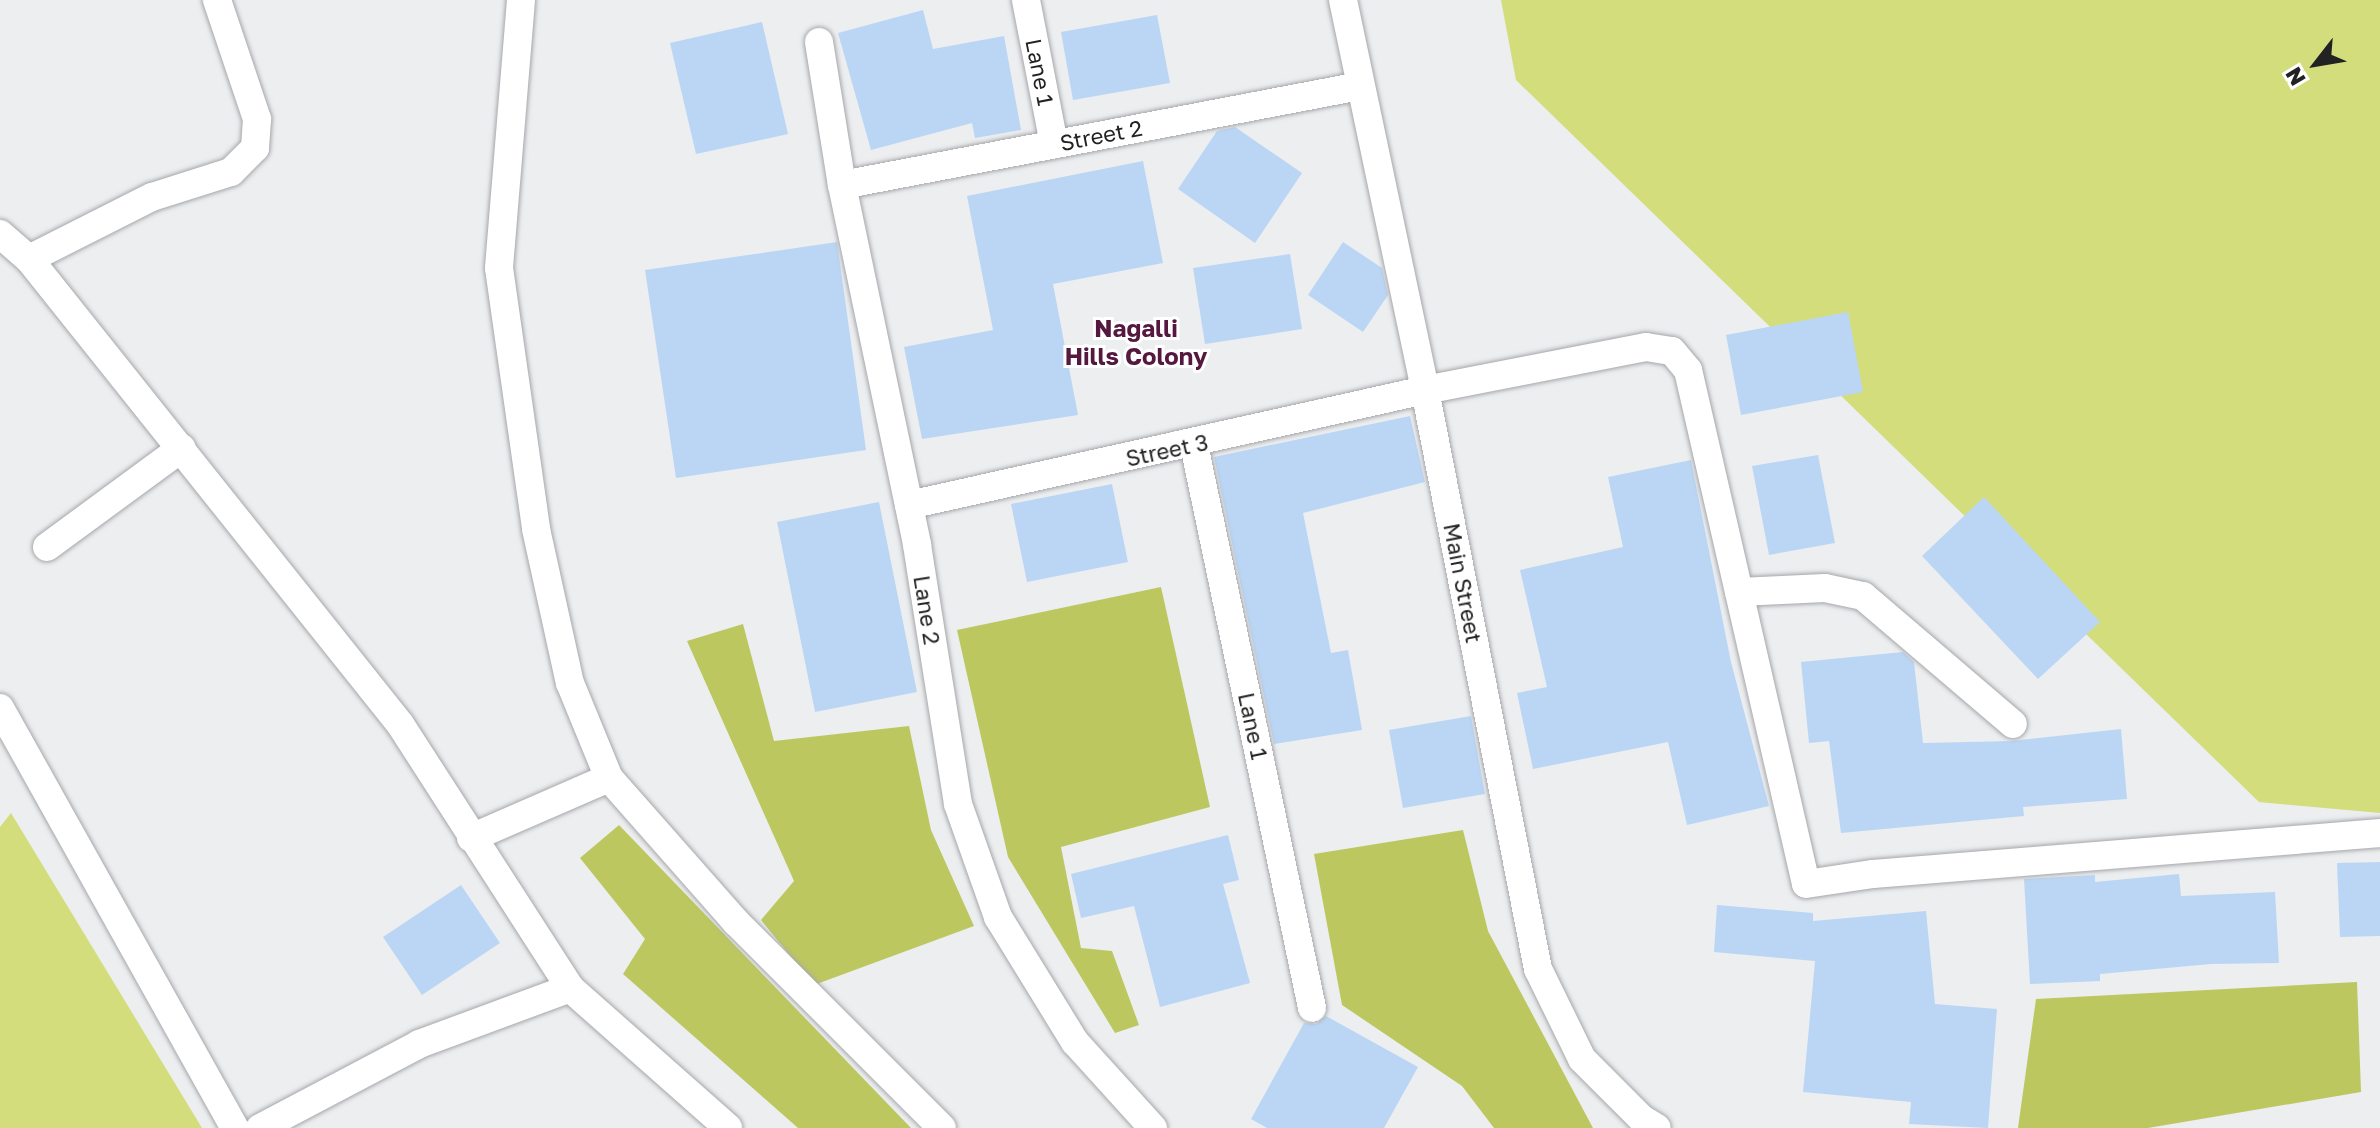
<!DOCTYPE html>
<html>
<head>
<meta charset="utf-8">
<style>
  body { margin:0 }
  #map { position:relative; width:2380px; height:1128px; overflow:hidden; background:#eceef0; font-family:"Golos Text",sans-serif }
  div>[style] { position:absolute }
  .green>* { inset:0; background:#d4dd7b }
  .forest>* { inset:0; background:#bdc760 }
  .building>* { inset:0; background:#bbd6f4 }
  .roads { filter:drop-shadow(0 0 2px #a6a7aa) drop-shadow(0 0 2px #a6a7aa) }
  .street>* { height:28px; margin:-14px; padding:0 14px; transform-origin:14px; border-radius:14px; background:#fff }
  span { translate:-50% -50%; white-space:nowrap; text-align:center; line-height:1.15; -webkit-text-stroke:6px #fff; paint-order:stroke }
  .street-label { font-size:22px; color:#222223 }
  .neighbourhood-label { font-size:24px; color:#551940; font-weight:700 }
  .north { position:absolute; left:2276px; top:24px; width:80px; height:80px; -webkit-text-stroke:6px #fff; paint-order:stroke; rotate:239deg; font-size:22px; font-weight:700; line-height:32px; text-align:center; color:#222223 }
  .north::after { content:''; display:block; margin:auto; width:28px; height:36px; background:#222223; clip-path:polygon(50% 0,100% 100%,50% 72%,0 100%) }
</style>
</head>
<body>
<div id="map">
  <div class="green">
    <div style="clip-path:polygon(1501px 0,2380px 0,2380px 813px,2259px 802px,1516px 80px)"></div>
    <div style="clip-path:polygon(11px 813px,202px 1128px,0 1128px,0 827px)"></div>
  </div>
  <div class="forest">
    <div style="clip-path:polygon(1161px 587px,1210px 807px,1061px 847px,1081px 948px,1112px 951px,1139px 1025px,1115px 1033px,1008px 857px,957px 630px)"></div>
    <div style="clip-path:polygon(743px 624px,774px 741px,909px 726px,931px 830px,974px 926px,814px 985px,761px 920px,794px 881px,687px 641px)"></div>
    <div style="clip-path:polygon(619px 825px,911px 1128px,798px 1128px,623px 974px,645px 939px,580px 858px)"></div>
    <div style="clip-path:polygon(1463px 830px,1488px 931px,1593px 1128px,1494px 1128px,1462px 1086px,1342px 1005px,1314px 854px)"></div>
    <div style="clip-path:polygon(2357px 982px,2361px 1092px,2148px 1128px,2018px 1128px,2036px 999px)"></div>
  </div>
  <div class="building">
    <div style="clip-path:polygon(923px 10px,933px 49px,1004px 36px,1021px 130px,975px 138px,972px 123px,871px 150px,838px 33px)"></div>
    <div style="clip-path:polygon(1157px 15px,1170px 83px,1073px 100px,1061px 32px)"></div>
    <div style="clip-path:polygon(762px 22px,788px 134px,696px 154px,670px 43px)"></div>
    <div style="clip-path:polygon(1235px 127px,1302px 173px,1255px 243px,1178px 189px,1217px 131px)"></div>
    <div style="clip-path:polygon(1143px 161px,1163px 263px,1053px 284px,1078px 415px,922px 439px,904px 347px,993px 330px,967px 196px)"></div>
    <div style="clip-path:polygon(837px 242px,866px 450px,676px 478px,645px 270px)"></div>
    <div style="clip-path:polygon(1343px 242px,1382px 268px,1388px 295px,1363px 332px,1308px 295px)"></div>
    <div style="clip-path:polygon(1290px 254px,1302px 329px,1205px 344px,1193px 268px)"></div>
    <div style="clip-path:polygon(1848px 312px,1863px 392px,1741px 415px,1726px 335px)"></div>
    <div style="clip-path:polygon(1410px 416px,1425px 482px,1303px 513px,1331px 653px,1348px 650px,1362px 730px,1274px 744px,1214px 457px)"></div>
    <div style="clip-path:polygon(1818px 455px,1835px 543px,1769px 555px,1752px 466px)"></div>
    <div style="clip-path:polygon(1691px 460px,1731px 662px,1769px 806px,1687px 825px,1668px 742px,1533px 769px,1517px 693px,1547px 687px,1520px 570px,1623px 547px,1608px 477px)"></div>
    <div style="clip-path:polygon(1112px 484px,1128px 562px,1027px 582px,1011px 504px)"></div>
    <div style="clip-path:polygon(1984px 497px,2100px 622px,2038px 679px,1922px 556px)"></div>
    <div style="clip-path:polygon(879px 502px,917px 692px,815px 712px,777px 522px)"></div>
    <div style="clip-path:polygon(1903px 652px,1914px 662px,1923px 743px,2011px 741px,2121px 729px,2127px 799px,2023px 807px,2024px 816px,1841px 833px,1829px 741px,1809px 743px,1801px 662px)"></div>
    <div style="clip-path:polygon(1471px 716px,1485px 794px,1403px 808px,1389px 730px)"></div>
    <div style="clip-path:polygon(1228px 835px,1239px 880px,1223px 884px,1250px 983px,1160px 1007px,1134px 906px,1081px 918px,1071px 874px)"></div>
    <div style="clip-path:polygon(2380px 862px,2380px 936px,2340px 937px,2337px 863px)"></div>
    <div style="clip-path:polygon(2179px 874px,2181px 896px,2275px 892px,2279px 963px,2211px 964px,2100px 974px,2100px 981px,2030px 984px,2024px 879px,2095px 875px,2095px 882px)"></div>
    <div style="clip-path:polygon(461px 885px,500px 943px,422px 995px,383px 937px)"></div>
    <div style="clip-path:polygon(1717px 905px,1813px 913px,1813px 921px,1926px 911px,1935px 1004px,1997px 1009px,1988px 1128px,1909px 1124px,1911px 1102px,1803px 1092px,1815px 961px,1714px 952px)"></div>
    <div style="clip-path:polygon(1326px 1016px,1418px 1067px,1384px 1128px,1267px 1128px,1251px 1119px,1304px 1023px,1316px 1024px)"></div>
  </div>
  <div class="roads">
    <div class="street">
      <div style="left:521px;top:0;width:269px;rotate:94.7deg"></div>
      <div style="left:499px;top:268px;width:264px;rotate:81.9deg"></div>
      <div style="left:536px;top:529px;width:158px;rotate:77.6deg"></div>
      <div style="left:570px;top:683px;width:103px;rotate:67.7deg"></div>
      <div style="left:609px;top:778px;width:192px;rotate:48.6deg"></div>
      <div style="left:736px;top:922px;width:291px;rotate:45deg"></div>
      <div style="left:1026px;top:0;width:147px;rotate:79deg"></div>
      <div style="left:1343px;top:0;width:399px;rotate:78.1deg"></div>
      <div style="left:1425px;top:390px;width:590px;rotate:78.96deg"></div>
      <div style="left:1538px;top:969px;width:100px;rotate:63.9deg"></div>
      <div style="left:1582px;top:1059px;width:85px;rotate:45deg"></div>
      <div style="left:1642px;top:1119px;width:17px;rotate:31deg"></div>
      <div style="left:819px;top:42px;width:145px;rotate:80.9deg"></div>
      <div style="left:842px;top:185px;width:368px;rotate:78.2deg"></div>
      <div style="left:917px;top:545px;width:262px;rotate:81deg"></div>
      <div style="left:958px;top:804px;width:120px;rotate:70.5deg"></div>
      <div style="left:998px;top:917px;width:147px;rotate:58.4deg"></div>
      <div style="left:1075px;top:1042px;width:116px;rotate:47.8deg"></div>
      <div style="left:842px;top:185px;width:527px;rotate:-10.82deg"></div>
      <div style="left:0;top:234px;width:38px;rotate:41deg"></div>
      <div style="left:29px;top:259px;width:595px;rotate:51.42deg"></div>
      <div style="left:400px;top:724px;width:314px;rotate:57.2deg"></div>
      <div style="left:570px;top:988px;width:211px;rotate:41.5deg"></div>
      <div style="left:29px;top:259px;width:138px;rotate:-26.8deg"></div>
      <div style="left:152px;top:197px;width:83px;rotate:-17.6deg"></div>
      <div style="left:231px;top:172px;width:34px;rotate:-45deg"></div>
      <div style="left:255px;top:148px;width:29px;rotate:-86deg"></div>
      <div style="left:257px;top:119px;width:126px;rotate:-108.6deg"></div>
      <div style="left:1194px;top:445px;width:575px;rotate:78.16deg"></div>
      <div style="left:909px;top:505px;width:529px;rotate:-12.56deg"></div>
      <div style="left:1425px;top:390px;width:225px;rotate:-11deg"></div>
      <div style="left:1646px;top:347px;width:26px;rotate:9deg"></div>
      <div style="left:1672px;top:351px;width:25px;rotate:50deg"></div>
      <div style="left:1688px;top:370px;width:527px;rotate:77.07deg"></div>
      <div style="left:1806px;top:884px;width:68px;rotate:-8.5deg"></div>
      <div style="left:1873px;top:874px;width:509px;rotate:-4.62deg"></div>
      <div style="left:47px;top:547px;width:167px;rotate:-36.3deg"></div>
      <div style="left:1739px;top:592px;width:86px;rotate:-2.7deg"></div>
      <div style="left:1825px;top:588px;width:39px;rotate:12deg"></div>
      <div style="left:1863px;top:596px;width:197px;rotate:40.5deg"></div>
      <div style="left:0;top:708px;width:481px;rotate:60.8deg"></div>
      <div style="left:471px;top:838px;width:150px;rotate:-23.5deg"></div>
      <div style="left:260px;top:1128px;width:180px;rotate:-27.8deg"></div>
      <div style="left:419px;top:1044px;width:161px;rotate:-20.3deg"></div>
    </div>
  </div>
  <div class="street-label">
    <span style="left:1040px;top:72px;rotate:79deg">Lane 1</span>
    <span style="left:1101px;top:135px;rotate:-11deg">Street 2</span>
    <span style="left:1167px;top:450px;rotate:-12deg">Street 3</span>
    <span style="left:1463px;top:583px;rotate:79deg">Main Street</span>
    <span style="left:927px;top:610px;rotate:81deg">Lane 2</span>
    <span style="left:1253px;top:726px;rotate:78deg">Lane 1</span>
  </div>
  <div class="neighbourhood-label">
    <span style="left:1136px;top:342px">Nagalli<br>Hills Colony</span>
  </div>
  <div class="north">N</div>
</div>
</body>
</html>
